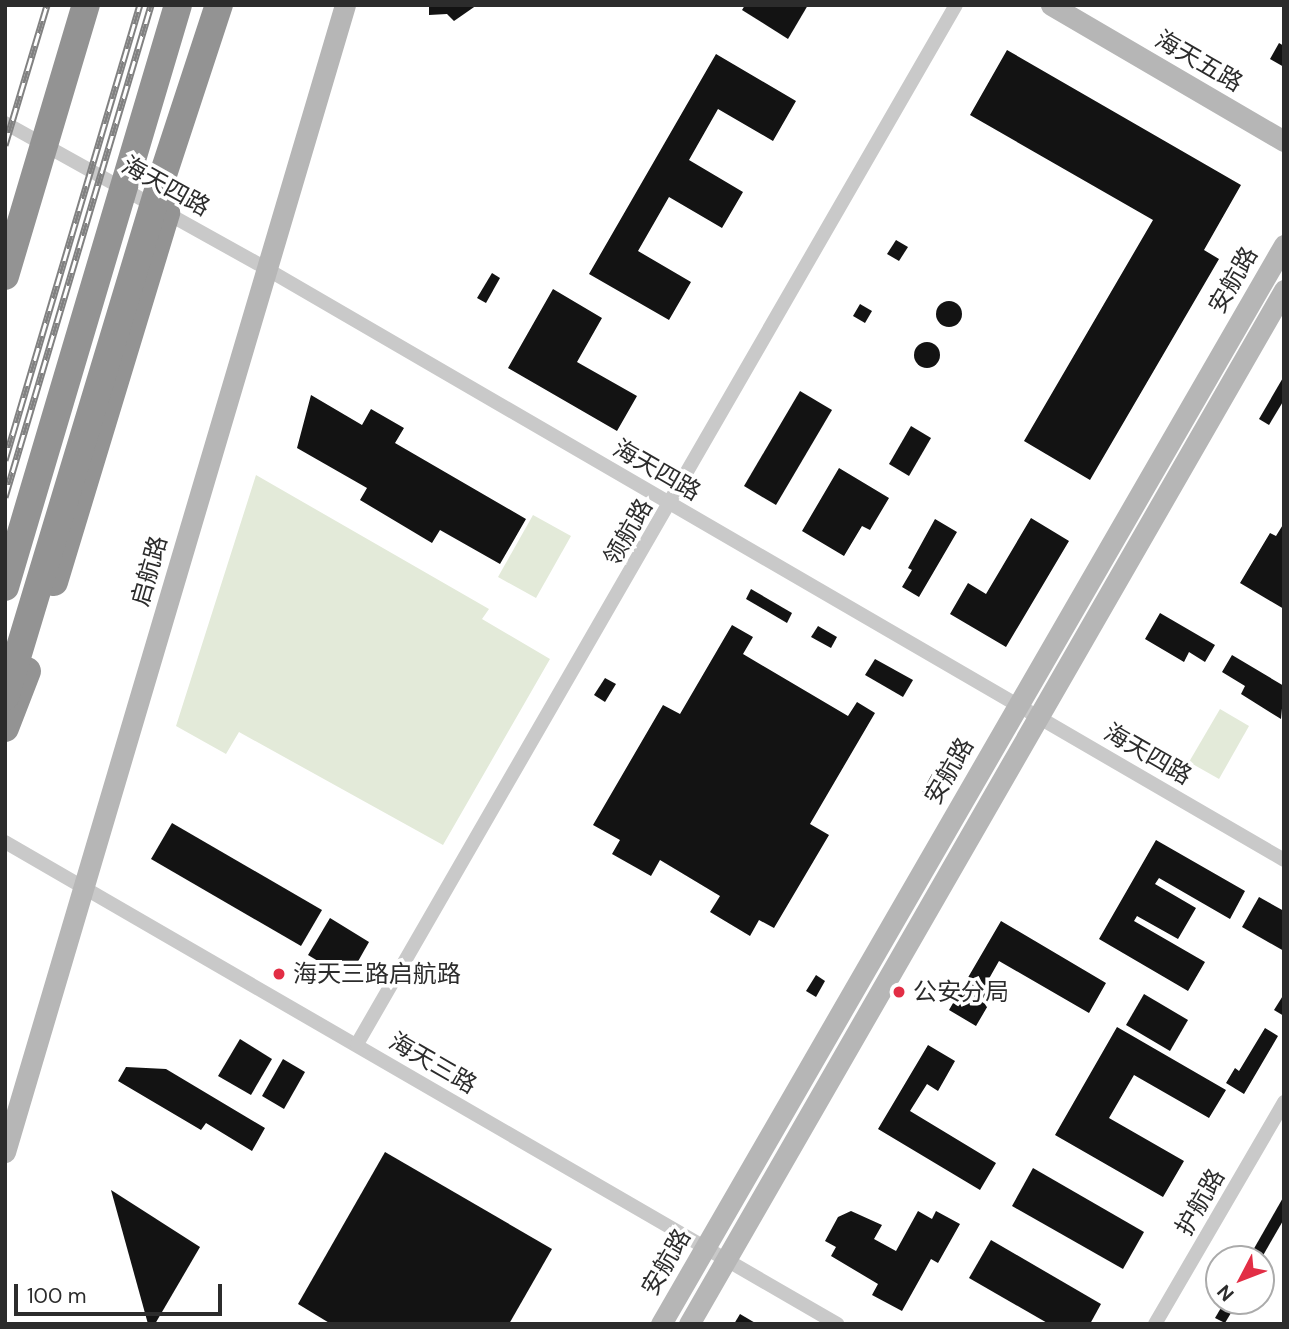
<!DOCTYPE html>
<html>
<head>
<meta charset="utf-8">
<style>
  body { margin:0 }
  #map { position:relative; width:1289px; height:1329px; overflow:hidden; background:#fff; font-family:"DM Sans","Noto Sans SC",sans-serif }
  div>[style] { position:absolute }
  .green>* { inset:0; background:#e3ead9 }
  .building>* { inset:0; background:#131313 }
  .round { border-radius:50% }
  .street>* { height:14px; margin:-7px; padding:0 7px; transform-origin:7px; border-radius:7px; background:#c9c9c9 }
  .secondary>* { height:21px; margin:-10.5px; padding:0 10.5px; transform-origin:10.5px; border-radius:10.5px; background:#b6b6b6 }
  .highway>* { height:28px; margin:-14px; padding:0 14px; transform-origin:14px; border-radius:14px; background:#939393 }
  .rail>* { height:7px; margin-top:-3.5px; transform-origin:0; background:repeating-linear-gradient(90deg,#fff 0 13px,#818181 0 26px); box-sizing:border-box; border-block:2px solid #818181 }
  .highway-bridge>* { height:28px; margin:-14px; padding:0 14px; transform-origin:14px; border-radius:14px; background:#939393 }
  .dots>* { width:19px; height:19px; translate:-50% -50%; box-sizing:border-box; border:4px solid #fff; border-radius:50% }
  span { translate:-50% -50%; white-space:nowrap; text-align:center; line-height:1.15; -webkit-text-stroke:7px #fff; paint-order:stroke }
  .street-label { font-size:24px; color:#2c2c2c }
  .poi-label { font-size:24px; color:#2c2c2c }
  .left { translate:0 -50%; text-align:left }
  .frame { position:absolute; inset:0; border:7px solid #2c2c2c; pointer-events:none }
  .north { position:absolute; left:1205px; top:1245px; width:70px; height:70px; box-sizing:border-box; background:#fff; border:2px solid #ababab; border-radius:50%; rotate:228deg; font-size:19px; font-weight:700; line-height:28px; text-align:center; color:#2c2c2c }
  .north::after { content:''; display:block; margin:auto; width:24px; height:32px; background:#e22e45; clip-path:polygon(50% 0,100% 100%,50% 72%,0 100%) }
  .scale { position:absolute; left:14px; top:1284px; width:208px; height:32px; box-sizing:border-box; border:4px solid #2c2c2c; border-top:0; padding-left:9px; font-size:21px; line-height:24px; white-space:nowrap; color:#2c2c2c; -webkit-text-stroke:5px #fff; paint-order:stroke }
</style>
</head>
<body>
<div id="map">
  <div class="green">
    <div style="clip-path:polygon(256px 475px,489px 609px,482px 619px,550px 659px,443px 845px,239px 732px,226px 754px,176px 726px)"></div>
    <div style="clip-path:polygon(533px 515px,571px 536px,536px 598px,498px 577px)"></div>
    <div style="clip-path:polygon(1220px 709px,1249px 726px,1219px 779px,1189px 762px)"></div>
  </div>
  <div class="building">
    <div style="clip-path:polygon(429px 5px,477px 5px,454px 21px,447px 14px,429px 15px)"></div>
    <div style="clip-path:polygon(745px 5px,808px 5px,788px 39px,742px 10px)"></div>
    <div style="clip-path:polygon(1279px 43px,1284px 46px,1284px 67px,1270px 59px)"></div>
    <div style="clip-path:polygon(1007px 50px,1241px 185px,1204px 250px,1219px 259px,1090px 480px,1024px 441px,1153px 220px,970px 115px)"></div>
    <div style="clip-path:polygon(716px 54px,796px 101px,773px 141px,718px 109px,689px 160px,743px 192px,722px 228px,669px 197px,638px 251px,691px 282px,669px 320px,589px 274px)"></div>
    <div style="clip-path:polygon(896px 240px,908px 247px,899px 261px,887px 254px)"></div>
    <div style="clip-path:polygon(492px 273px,500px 278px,486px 303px,477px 298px)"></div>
    <div style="clip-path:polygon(553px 289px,602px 318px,577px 362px,637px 396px,617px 431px,508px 368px)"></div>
    <div class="round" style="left:936px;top:301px;width:26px;height:26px"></div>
    <div style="clip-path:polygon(860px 304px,872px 311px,865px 323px,853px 316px)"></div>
    <div class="round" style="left:914px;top:342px;width:26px;height:26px"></div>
    <div style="clip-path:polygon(1284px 376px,1284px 400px,1269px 425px,1259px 419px)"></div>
    <div style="clip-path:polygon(800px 391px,832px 410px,776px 505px,744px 486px)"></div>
    <div style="clip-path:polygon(311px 395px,362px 425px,371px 409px,404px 428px,395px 443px,526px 519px,500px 564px,440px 530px,432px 543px,360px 500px,367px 488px,297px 448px)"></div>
    <div style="clip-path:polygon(911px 426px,931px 438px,909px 476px,889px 464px)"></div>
    <div style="clip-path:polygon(839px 468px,889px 498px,870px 530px,862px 526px,844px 556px,802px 531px)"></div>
    <div style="clip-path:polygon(1031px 518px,1069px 541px,1006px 647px,950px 614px,968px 583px,986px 594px)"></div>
    <div style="clip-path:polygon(935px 519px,957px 532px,919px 597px,902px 587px,912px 570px,908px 568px)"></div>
    <div style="clip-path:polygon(1284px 523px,1284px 609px,1240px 583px,1270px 533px,1276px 536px)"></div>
    <div style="clip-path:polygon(751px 589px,792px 613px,787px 623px,746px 599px)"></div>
    <div style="clip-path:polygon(1160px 613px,1215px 645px,1205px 662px,1189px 652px,1184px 662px,1145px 639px)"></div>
    <div style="clip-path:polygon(732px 625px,753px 637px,743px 654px,848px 716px,857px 702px,875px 713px,810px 824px,829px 835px,774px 928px,759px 920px,750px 936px,710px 912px,720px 896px,660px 860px,651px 876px,612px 854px,620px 840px,593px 825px,663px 705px,680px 714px)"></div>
    <div style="clip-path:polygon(818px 626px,837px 637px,831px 648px,811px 637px)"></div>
    <div style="clip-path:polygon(1232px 655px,1284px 686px,1281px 719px,1241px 694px,1245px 686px,1222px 672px)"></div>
    <div style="clip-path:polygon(875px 659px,913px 680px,903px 697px,865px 675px)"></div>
    <div style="clip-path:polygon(605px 678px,616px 684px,605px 702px,594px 695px)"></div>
    <div style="clip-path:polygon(932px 774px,943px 780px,932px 798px,922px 792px)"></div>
    <div style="clip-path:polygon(172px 823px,322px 910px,301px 946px,151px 859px)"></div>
    <div style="clip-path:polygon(1156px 840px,1245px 891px,1230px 919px,1159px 878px,1155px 884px,1196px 908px,1178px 939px,1137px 916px,1134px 921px,1205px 962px,1188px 991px,1099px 939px)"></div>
    <div style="clip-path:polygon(1259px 897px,1284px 911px,1284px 951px,1242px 927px)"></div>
    <div style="clip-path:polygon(330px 918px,369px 942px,348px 979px,308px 955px)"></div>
    <div style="clip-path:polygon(1001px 921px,1106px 983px,1089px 1013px,999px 961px,982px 991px,993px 997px,976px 1026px,949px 1010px)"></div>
    <div style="clip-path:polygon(816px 975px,825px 981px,816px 997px,806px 991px)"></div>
    <div style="clip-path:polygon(1144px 994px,1188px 1020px,1170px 1051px,1126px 1025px)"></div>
    <div style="clip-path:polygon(1284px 994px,1284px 1016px,1274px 1010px)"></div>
    <div style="clip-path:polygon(1117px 1027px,1226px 1090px,1209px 1118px,1134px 1075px,1109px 1118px,1184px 1161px,1163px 1197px,1055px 1135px)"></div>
    <div style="clip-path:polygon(1265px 1028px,1278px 1036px,1244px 1094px,1226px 1083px,1235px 1068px,1239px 1071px)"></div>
    <div style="clip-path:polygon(240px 1039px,272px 1059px,251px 1095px,218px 1076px)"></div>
    <div style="clip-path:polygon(928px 1045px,955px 1061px,938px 1091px,927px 1084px,910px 1111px,996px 1163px,980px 1190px,878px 1129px)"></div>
    <div style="clip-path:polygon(283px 1059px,305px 1072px,284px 1109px,262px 1096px)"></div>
    <div style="clip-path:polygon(126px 1067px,166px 1069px,265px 1128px,252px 1151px,206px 1123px,201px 1130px,118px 1081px)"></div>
    <div style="clip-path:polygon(385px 1152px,552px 1249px,509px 1324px,331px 1324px,298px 1304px)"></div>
    <div style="clip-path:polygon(1033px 1168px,1144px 1232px,1123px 1269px,1012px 1206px)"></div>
    <div style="clip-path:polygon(111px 1190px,200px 1247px,155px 1324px,148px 1324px)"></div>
    <div style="clip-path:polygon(1284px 1196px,1284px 1219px,1261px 1259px,1248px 1259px)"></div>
    <div style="clip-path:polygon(851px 1211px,882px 1225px,874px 1239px,896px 1251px,918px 1211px,932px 1219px,936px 1211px,960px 1224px,938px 1263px,931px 1259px,902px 1311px,872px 1295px,878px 1284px,831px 1256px,836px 1247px,825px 1241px,838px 1217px)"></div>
    <div style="clip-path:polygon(991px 1240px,1101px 1304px,1090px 1324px,1049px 1324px,969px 1278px)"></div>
    <div style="clip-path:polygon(1225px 1301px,1238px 1301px,1225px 1323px,1215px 1318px)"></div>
    <div style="clip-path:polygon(740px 1314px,757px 1324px,734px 1324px)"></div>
  </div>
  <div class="street">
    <div style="left:5px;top:123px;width:298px;rotate:29.1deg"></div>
    <div style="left:265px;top:268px;width:1178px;rotate:30.15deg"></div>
    <div style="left:5px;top:842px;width:962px;rotate:30.08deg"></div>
    <div style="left:357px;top:1044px;width:1199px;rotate:-60.04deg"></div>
    <div style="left:1155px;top:1324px;width:257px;rotate:-59.8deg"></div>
  </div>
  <div class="secondary">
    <div style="left:1051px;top:5px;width:270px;rotate:30.3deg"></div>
    <div style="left:5px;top:1152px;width:1196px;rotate:-73.49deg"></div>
    <div style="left:661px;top:1324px;width:1246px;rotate:-60deg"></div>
    <div style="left:689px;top:1324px;width:1193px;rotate:-60.08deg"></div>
  </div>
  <div class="highway">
    <div style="left:159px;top:187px;width:192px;rotate:-71.8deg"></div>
    <div style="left:54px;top:582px;width:386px;rotate:-73.1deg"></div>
    <div style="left:5px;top:728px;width:61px;rotate:-68.9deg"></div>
  </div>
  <div class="rail">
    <div style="left:5px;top:145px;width:146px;rotate:-73.3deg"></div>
    <div style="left:5px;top:460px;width:475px;rotate:-73.5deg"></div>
    <div style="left:5px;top:497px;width:513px;rotate:-73.47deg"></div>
  </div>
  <div class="highway-bridge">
    <div style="left:5px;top:276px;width:283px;rotate:-73.4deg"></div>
    <div style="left:5px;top:587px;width:607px;rotate:-73.45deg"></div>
    <div style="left:5px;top:697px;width:533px;rotate:-73.2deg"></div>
  </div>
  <div class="dots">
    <div style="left:279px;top:974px;background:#e22e45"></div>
    <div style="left:899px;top:992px;background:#e22e45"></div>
  </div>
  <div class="street-label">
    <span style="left:1199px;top:61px;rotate:30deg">海天五路</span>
    <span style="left:166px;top:186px;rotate:29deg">海天四路</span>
    <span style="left:1233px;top:280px;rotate:-60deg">安航路</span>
    <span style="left:657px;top:470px;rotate:30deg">海天四路</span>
    <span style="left:628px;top:532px;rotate:-60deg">领航路</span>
    <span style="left:149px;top:571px;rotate:-74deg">启航路</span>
    <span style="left:1148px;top:754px;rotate:30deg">海天四路</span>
    <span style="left:949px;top:771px;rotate:-60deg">安航路</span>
    <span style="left:433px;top:1063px;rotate:30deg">海天三路</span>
    <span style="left:1200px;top:1202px;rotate:-60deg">护航路</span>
    <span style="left:666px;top:1262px;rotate:-60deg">安航路</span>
  </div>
  <div class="poi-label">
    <span class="left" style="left:293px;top:974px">海天三路启航路</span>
    <span class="left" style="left:913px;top:992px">公安分局</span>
  </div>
  <div class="frame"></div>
  <div class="north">N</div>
  <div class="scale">100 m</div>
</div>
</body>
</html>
